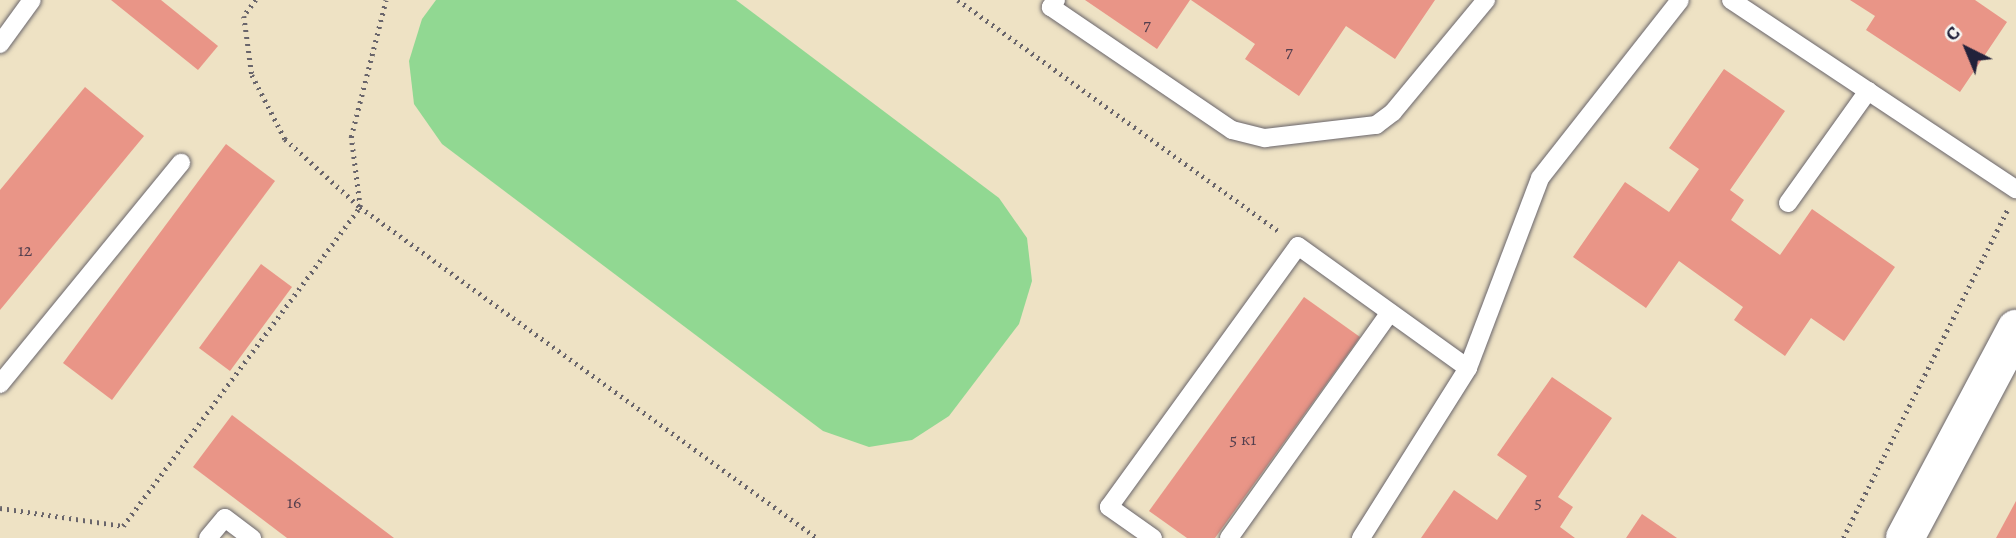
<!DOCTYPE html>
<html>
<head>
<meta charset="utf-8">
<style>
  body { margin:0 }
  #map { position:relative; width:2016px; height:538px; overflow:hidden; background:#eee2c4; font-family:Alegreya,serif }
  div>[style] { position:absolute }
  .green>* { inset:0; background:#91d892 }
  .building>* { inset:0; background:#e99587 }
  .path>* { height:4.5px; margin-top:-2.25px; transform-origin:0; background:repeating-linear-gradient(90deg,#69656b 0 2px,transparent 0 7px) }
  .roads { filter:drop-shadow(0 0 2px #69656b) drop-shadow(0 0 2px #69656b) }
  .lane>* { height:18px; margin:-9px; padding:0 9px; transform-origin:9px; border-radius:9px; background:#fff }
  .secondary>* { height:38px; margin:-19px; padding:0 19px; transform-origin:19px; border-radius:19px; background:#fff }
  span { translate:-50% -50%; white-space:nowrap; text-align:center; line-height:1.15; -webkit-text-stroke:7px #f6f6f2; paint-order:stroke }
  .number-label { font-size:18px; color:#543f4e }
  .number-label span { -webkit-text-stroke-width:0 }
  .north { position:absolute; left:1932px; top:14px; width:70px; height:70px; -webkit-text-stroke:5px #f6f6f2; paint-order:stroke; rotate:317deg; font-size:19px; font-weight:700; line-height:28px; text-align:center; color:#22223b }
  .north::after { content:''; display:block; margin:auto; width:24px; height:32px; background:#22223b; clip-path:polygon(50% 0,100% 100%,50% 72%,0 100%) }
</style>
</head>
<body>
<div id="map">
  <div class="green">
    <div style="clip-path:polygon(436px 0,736px 0,999px 198px,1027px 238px,1032px 281px,1019px 324px,949px 416px,912px 440px,869px 447px,823px 431px,442px 144px,414px 104px,409px 61px,422px 19px)"></div>
  </div>
  <div class="building">
    <div style="clip-path:polygon(111px 0,161px 0,218px 46px,198px 70px)"></div>
    <div style="clip-path:polygon(1085px 0,1190px 0,1157px 49px)"></div>
    <div style="clip-path:polygon(1191px 0,1435px 0,1395px 59px,1346px 26px,1299px 96px,1245px 59px,1255px 44px)"></div>
    <div style="clip-path:polygon(1850px 0,1975px 0,2007px 22px,1960px 92px,1866px 30px,1875px 16px)"></div>
    <div style="clip-path:polygon(1724px 69px,1785px 111px,1730px 190px,1744px 200px,1731px 220px,1780px 255px,1812px 209px,1895px 267px,1844px 341px,1811px 318px,1785px 356px,1734px 320px,1743px 307px,1679px 261px,1646px 308px,1573px 257px,1625px 182px,1669px 212px,1699px 169px,1669px 148px)"></div>
    <div style="clip-path:polygon(85px 87px,144px 136px,0 310px,0 190px)"></div>
    <div style="clip-path:polygon(226px 144px,275px 181px,112px 400px,63px 363px)"></div>
    <div style="clip-path:polygon(261px 264px,292px 287px,230px 371px,199px 348px)"></div>
    <div style="clip-path:polygon(1304px 297px,1360px 337px,1215px 538px,1187px 538px,1149px 511px)"></div>
    <div style="clip-path:polygon(1552px 377px,1612px 418px,1558px 497px,1573px 507px,1560px 527px,1575px 538px,1421px 538px,1454px 490px,1497px 520px,1527px 476px,1497px 455px)"></div>
    <div style="clip-path:polygon(232px 415px,394px 538px,287px 538px,193px 467px)"></div>
    <div style="clip-path:polygon(2016px 501px,2016px 538px,1996px 538px)"></div>
    <div style="clip-path:polygon(1642px 514px,1677px 538px,1626px 538px)"></div>
  </div>
  <div class="path">
    <div style="left:256px;top:0;width:20px;rotate:127deg"></div>
    <div style="left:244px;top:16px;width:60px;rotate:82.3deg"></div>
    <div style="left:252px;top:75px;width:72px;rotate:62.7deg"></div>
    <div style="left:285px;top:139px;width:101px;rotate:42.2deg"></div>
    <div style="left:360px;top:207px;width:564px;rotate:35.92deg"></div>
    <div style="left:958px;top:0;width:398px;rotate:35.8deg"></div>
    <div style="left:0;top:508px;width:124px;rotate:8.3deg"></div>
    <div style="left:123px;top:526px;width:397px;rotate:-53.4deg"></div>
    <div style="left:360px;top:207px;width:71px;rotate:-97.3deg"></div>
    <div style="left:351px;top:137px;width:141px;rotate:-75.7deg"></div>
    <div style="left:1843px;top:538px;width:369px;rotate:-63.4deg"></div>
  </div>
  <div class="roads">
    <div class="lane">
      <div style="left:1056px;top:0;width:9px;rotate:126deg"></div>
      <div style="left:1051px;top:7px;width:219px;rotate:34.2deg"></div>
      <div style="left:1232px;top:130px;width:34px;rotate:14deg"></div>
      <div style="left:1265px;top:138px;width:112px;rotate:-6.7deg"></div>
      <div style="left:1376px;top:125px;width:21px;rotate:-37deg"></div>
      <div style="left:1393px;top:112px;width:146px;rotate:-50.3deg"></div>
      <div style="left:1731px;top:0;width:342px;rotate:33.6deg"></div>
      <div style="left:0;top:44px;width:54px;rotate:-54deg"></div>
      <div style="left:1788px;top:203px;width:138px;rotate:-54.5deg"></div>
      <div style="left:0;top:384px;width:286px;rotate:-50.7deg"></div>
      <div style="left:208px;top:538px;width:26px;rotate:-50deg"></div>
      <div style="left:225px;top:518px;width:34px;rotate:37deg"></div>
      <div style="left:1153px;top:538px;width:54px;rotate:-144.8deg"></div>
      <div style="left:1109px;top:507px;width:322px;rotate:-54.1deg"></div>
      <div style="left:1298px;top:246px;width:209px;rotate:35.7deg"></div>
      <div style="left:1229px;top:538px;width:277px;rotate:-54.5deg"></div>
      <div style="left:1361px;top:538px;width:201px;rotate:-57.8deg"></div>
      <div style="left:1468px;top:368px;width:203px;rotate:-69.2deg"></div>
      <div style="left:1540px;top:178px;width:226px;rotate:-51.8deg"></div>
    </div>
    <div class="secondary">
      <div style="left:1905px;top:538px;width:237px;rotate:-62deg"></div>
    </div>
  </div>
  <div class="number-label">
    <span style="left:1147px;top:24px">7</span>
    <span style="left:1289px;top:51px">7</span>
    <span style="left:25px;top:250px">12</span>
    <span style="left:1243px;top:439px">5 к1</span>
    <span style="left:294px;top:502px">16</span>
    <span style="left:1538px;top:502px">5</span>
  </div>
  <div class="north">С</div>
</div>
</body>
</html>
